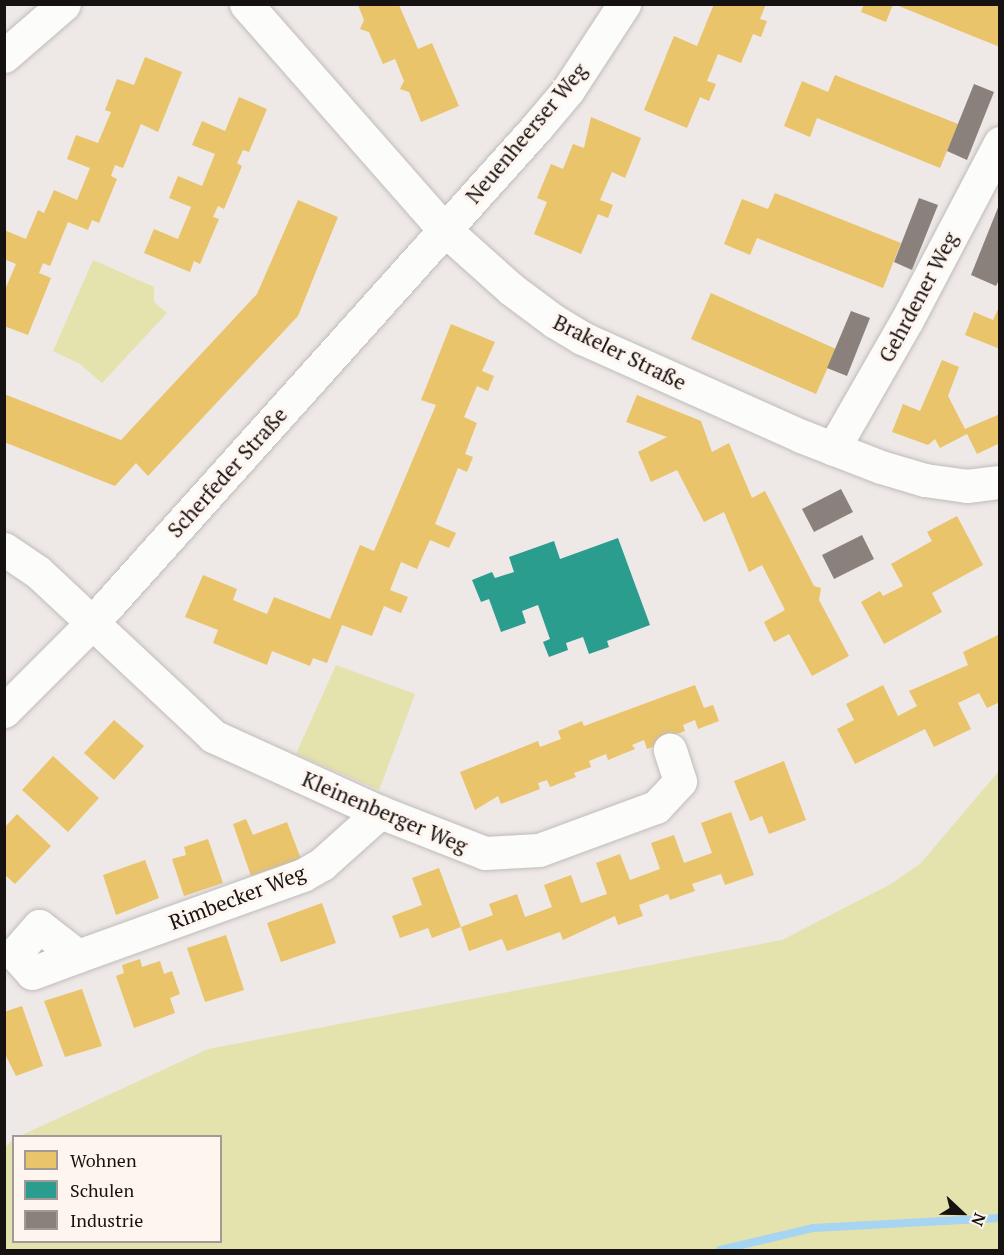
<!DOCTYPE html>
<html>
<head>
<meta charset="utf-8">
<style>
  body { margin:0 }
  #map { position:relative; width:1004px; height:1255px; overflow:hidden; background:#eee8e6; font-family:"PT Serif",serif }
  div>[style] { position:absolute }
  .green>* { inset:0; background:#e4e2ad }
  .homes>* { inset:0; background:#e9c46a }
  .schools>* { inset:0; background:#2a9d8f }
  .industry>* { inset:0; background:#8a817c }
  .stream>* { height:8px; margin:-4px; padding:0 4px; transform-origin:4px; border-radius:4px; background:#a6d4f3 }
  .roads { filter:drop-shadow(0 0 2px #c0bcbb) drop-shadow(0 0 2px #c0bcbb) }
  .minor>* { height:33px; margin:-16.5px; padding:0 16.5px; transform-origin:16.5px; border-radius:16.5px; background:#fcfcfb }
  span { translate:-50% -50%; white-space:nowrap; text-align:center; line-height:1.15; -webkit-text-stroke:6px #fff5ef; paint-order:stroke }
  .street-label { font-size:21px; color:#161211 }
  .frame { position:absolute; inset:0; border:6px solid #161211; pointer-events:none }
  .legend { position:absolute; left:12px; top:1135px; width:210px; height:108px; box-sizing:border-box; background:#fff5ef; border:2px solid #a29a96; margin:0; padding:8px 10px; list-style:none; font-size:18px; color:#161211 }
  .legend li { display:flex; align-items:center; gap:12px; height:30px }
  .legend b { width:30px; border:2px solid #a29a96 }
  .north { position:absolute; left:932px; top:1183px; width:60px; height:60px; -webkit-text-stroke:4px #fff5ef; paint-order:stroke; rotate:112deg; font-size:16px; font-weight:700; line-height:24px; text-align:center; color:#161211 }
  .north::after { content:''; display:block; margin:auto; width:21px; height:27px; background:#161211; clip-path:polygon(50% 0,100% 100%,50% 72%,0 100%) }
</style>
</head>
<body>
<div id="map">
  <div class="green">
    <div style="clip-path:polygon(93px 260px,154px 287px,154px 302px,167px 313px,102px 383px,80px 364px,53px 351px)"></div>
    <div style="clip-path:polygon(336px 665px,415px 694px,379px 790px,296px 754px)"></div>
    <div style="clip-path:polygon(999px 771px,999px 1250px,5px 1250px,5px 1147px,12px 1141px,14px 1242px,220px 1242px,220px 1136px,20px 1136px,208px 1049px,782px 940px,891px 884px,920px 864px)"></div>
  </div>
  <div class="homes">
    <div style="clip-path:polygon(714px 4px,766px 4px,760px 19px,767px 21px,761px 37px,753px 34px,741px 63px,718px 54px,707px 81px,716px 84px,709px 101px,700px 97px,687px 128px,644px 110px,674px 36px,697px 46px)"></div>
    <div style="clip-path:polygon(864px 4px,893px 4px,886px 22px,861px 12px)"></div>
    <div style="clip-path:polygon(894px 4px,1000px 4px,1000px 47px,965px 33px)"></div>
    <div style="clip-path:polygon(358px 5px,399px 5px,418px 49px,432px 43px,459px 106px,421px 122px,409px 92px,400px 89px,404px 81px,395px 59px,383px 64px,369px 32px,360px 29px,364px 20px)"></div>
    <div style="clip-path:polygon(145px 57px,182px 72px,158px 132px,141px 124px,123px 168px,115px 165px,111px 176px,117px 179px,99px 223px,92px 220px,88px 230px,68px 222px,50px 266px,43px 263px,39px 273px,51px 278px,28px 335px,4px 326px,4px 292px,16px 264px,4px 259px,4px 230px,26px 239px,38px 210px,44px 213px,54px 190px,77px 200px,90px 168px,67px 159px,76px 135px,98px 143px,111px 112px,105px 110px,117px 79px,134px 85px)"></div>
    <div style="clip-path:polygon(835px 75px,958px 124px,940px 168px,817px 118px,810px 137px,784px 126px,802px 81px,828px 92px)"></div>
    <div style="clip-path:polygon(239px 97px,267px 109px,249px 152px,243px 150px,237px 163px,242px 166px,224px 209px,218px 206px,213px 217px,219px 219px,200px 264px,194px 261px,190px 272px,144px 253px,154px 229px,178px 239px,191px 207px,169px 198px,178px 176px,202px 186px,215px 154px,192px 145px,202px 121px,225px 131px)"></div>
    <div style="clip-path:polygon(591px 117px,641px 138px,625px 178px,612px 172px,600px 200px,613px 205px,608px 218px,598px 214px,581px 254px,534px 234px,547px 202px,537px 198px,551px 164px,563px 169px,573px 144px,584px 148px)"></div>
    <div style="clip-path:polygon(775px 193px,901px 243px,883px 288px,757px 238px,750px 255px,724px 244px,742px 199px,768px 209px)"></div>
    <div style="clip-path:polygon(298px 200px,338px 217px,298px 316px,148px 476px,136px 463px,115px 486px,4px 442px,4px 394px,121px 440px,257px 294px)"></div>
    <div style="clip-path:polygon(711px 293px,836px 349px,816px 394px,691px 339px)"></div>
    <div style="clip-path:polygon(1000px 305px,1000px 349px,965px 335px,974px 312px,993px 320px)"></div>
    <div style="clip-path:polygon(451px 324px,495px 342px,482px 371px,494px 376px,488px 391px,477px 386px,464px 417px,477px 423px,465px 454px,473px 457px,467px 472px,458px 468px,435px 524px,456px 533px,449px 548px,430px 540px,417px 569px,401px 562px,390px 590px,408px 597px,401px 613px,384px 606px,372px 636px,342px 625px,327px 663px,313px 658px,310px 666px,272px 651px,267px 665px,213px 643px,218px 630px,185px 617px,203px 575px,237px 589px,233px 600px,267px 614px,274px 597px,330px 619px,360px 545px,374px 551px,436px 405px,421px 400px)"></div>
    <div style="clip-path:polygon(942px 360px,959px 367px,948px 396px,965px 429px,1000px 414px,1000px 443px,977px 454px,967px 434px,940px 448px,935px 439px,928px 445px,892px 432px,903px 404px,920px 411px)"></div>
    <div style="clip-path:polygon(637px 395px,701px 421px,712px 452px,729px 443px,752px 498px,765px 491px,814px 586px,821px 588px,819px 600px,849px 656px,812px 676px,789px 634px,774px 642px,764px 622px,785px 610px,762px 565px,749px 572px,724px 512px,704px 522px,677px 470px,651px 482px,638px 452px,667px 437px,626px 422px)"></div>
    <div style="clip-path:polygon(957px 516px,983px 565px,932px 593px,942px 612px,884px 644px,861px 602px,880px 591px,883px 596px,903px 586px,891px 564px,932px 541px,927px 532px)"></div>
    <div style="clip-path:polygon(1000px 634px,1000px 702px,987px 708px,979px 693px,958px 703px,971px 729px,934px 747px,925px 729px,855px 764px,837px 729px,854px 720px,846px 704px,883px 685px,898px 716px,917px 706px,909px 691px,968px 665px,963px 652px)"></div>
    <div style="clip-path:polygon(695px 685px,704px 708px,713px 705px,719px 721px,698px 729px,695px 720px,683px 725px,685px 731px,671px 736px,672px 740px,647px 749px,644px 740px,632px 745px,635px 749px,608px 760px,606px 754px,589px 761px,591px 767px,574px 773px,576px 777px,550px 787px,547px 780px,538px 783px,540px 789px,501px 804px,498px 796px,475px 810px,460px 772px,538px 741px,540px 747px,561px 739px,558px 731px,582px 721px,584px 726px)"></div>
    <div style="clip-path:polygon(114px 720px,144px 746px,114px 780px,84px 753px)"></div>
    <div style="clip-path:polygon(53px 756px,99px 798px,68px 832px,22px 790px)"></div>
    <div style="clip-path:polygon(784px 761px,806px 820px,769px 834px,762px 816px,750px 821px,734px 781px)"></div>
    <div style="clip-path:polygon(731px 812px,754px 875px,725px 885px,721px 874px,692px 884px,695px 891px,670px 900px,668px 894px,639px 905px,643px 916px,618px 925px,615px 916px,563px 940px,560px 932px,507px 951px,502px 939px,469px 951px,461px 927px,493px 915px,489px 904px,517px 894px,525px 917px,552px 907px,544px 885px,571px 875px,581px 903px,607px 894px,596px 863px,620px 854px,630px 880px,660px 869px,651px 843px,674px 835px,684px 863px,712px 853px,701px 823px)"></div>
    <div style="clip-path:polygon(17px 814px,51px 846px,15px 884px,4px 874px,4px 828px)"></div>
    <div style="clip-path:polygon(246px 819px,253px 835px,287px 822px,301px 859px,251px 876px,233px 824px)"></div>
    <div style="clip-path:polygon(208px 839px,223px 883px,184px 896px,172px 859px,186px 855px,184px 847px)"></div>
    <div style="clip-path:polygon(145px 860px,159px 898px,116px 915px,103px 875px)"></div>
    <div style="clip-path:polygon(439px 868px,461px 927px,432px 938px,428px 928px,400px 938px,392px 916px,422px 905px,412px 878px)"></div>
    <div style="clip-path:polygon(322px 903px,336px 943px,281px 962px,267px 923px)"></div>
    <div style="clip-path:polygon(226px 935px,244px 990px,205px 1002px,187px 948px)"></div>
    <div style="clip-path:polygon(140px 959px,142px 967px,160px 961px,164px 974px,172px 971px,180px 994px,170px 998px,175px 1013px,134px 1028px,116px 976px,124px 973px,122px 965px)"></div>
    <div style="clip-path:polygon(82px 989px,102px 1046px,65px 1057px,44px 1001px)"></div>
    <div style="clip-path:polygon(22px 1006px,43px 1066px,16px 1076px,4px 1052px,4px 1012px)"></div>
  </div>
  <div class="schools">
    <div style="clip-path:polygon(618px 538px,650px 625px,607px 641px,609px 647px,589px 654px,583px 637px,566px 643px,568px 650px,549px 657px,543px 642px,550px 639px,538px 605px,522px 611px,526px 623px,501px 632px,489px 599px,481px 602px,472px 580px,492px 572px,495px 578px,514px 572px,509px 557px,554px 541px,560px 559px)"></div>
  </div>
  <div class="industry">
    <div style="clip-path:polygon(974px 84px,994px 92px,967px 160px,947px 151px)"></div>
    <div style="clip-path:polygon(919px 198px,938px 205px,912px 270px,894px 262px)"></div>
    <div style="clip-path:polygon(999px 205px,1000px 278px,996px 286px,971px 275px)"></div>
    <div style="clip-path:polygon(851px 311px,870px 318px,847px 376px,827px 368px)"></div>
    <div style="clip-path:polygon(841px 489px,853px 512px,814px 532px,802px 509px)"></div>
    <div style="clip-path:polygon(862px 535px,874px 559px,834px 579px,822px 555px)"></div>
  </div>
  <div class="stream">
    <div style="left:720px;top:1250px;width:96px;rotate:-13.3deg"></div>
    <div style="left:813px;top:1228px;width:187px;rotate:-3.1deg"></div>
  </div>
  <div class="roads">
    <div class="minor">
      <div style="left:246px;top:4px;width:300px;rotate:48.7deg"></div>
      <div style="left:444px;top:229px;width:90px;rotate:41.8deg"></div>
      <div style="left:511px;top:289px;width:54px;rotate:36.7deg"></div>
      <div style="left:554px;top:321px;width:33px;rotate:31deg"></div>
      <div style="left:582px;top:338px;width:240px;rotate:24.1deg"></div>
      <div style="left:801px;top:436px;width:86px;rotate:21.2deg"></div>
      <div style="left:881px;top:467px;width:46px;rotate:16.5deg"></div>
      <div style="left:925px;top:480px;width:42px;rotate:8.1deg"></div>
      <div style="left:967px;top:486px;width:33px;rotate:-7deg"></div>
      <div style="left:4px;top:56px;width:79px;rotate:-40.9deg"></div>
      <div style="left:833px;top:449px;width:149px;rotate:-60.2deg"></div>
      <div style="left:907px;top:320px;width:200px;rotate:-62.3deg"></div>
      <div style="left:4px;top:549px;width:41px;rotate:34.1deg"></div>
      <div style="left:38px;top:572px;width:240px;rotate:43.1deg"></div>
      <div style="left:213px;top:736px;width:183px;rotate:24.5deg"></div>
      <div style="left:380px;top:812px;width:113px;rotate:21.3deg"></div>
      <div style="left:485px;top:853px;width:54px;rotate:-3.2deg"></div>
      <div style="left:539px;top:850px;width:125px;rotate:-20.2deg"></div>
      <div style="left:656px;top:807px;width:35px;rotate:-47deg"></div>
      <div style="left:680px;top:781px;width:33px;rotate:-108deg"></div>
      <div style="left:4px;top:711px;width:123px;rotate:-45deg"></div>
      <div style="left:91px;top:624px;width:666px;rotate:-48.1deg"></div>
      <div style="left:536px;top:128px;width:50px;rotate:-49.9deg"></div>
      <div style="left:568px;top:90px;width:103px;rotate:-56.9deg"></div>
      <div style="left:78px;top:956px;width:49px;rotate:-142.4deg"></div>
      <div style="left:39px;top:926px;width:37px;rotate:131deg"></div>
      <div style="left:15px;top:954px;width:25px;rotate:48deg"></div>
      <div style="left:32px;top:973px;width:49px;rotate:-20.3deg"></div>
      <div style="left:78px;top:956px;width:239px;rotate:-19.8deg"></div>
      <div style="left:303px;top:875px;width:22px;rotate:-30deg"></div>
      <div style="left:322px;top:864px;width:78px;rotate:-41.9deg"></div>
    </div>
  </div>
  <div class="street-label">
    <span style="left:526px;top:133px;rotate:-50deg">Neuenheerser Weg</span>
    <span style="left:918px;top:297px;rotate:-62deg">Gehrdener Weg</span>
    <span style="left:620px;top:352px;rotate:26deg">Brakeler Straße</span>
    <span style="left:227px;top:472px;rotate:-48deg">Scherfeder Straße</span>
    <span style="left:385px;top:812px;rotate:23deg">Kleinenberger Weg</span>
    <span style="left:237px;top:897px;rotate:-21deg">Rimbecker Weg</span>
  </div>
  <div class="frame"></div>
  <ul class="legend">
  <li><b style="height:16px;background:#e9c46a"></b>Wohnen</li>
  <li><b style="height:16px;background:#2a9d8f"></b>Schulen</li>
  <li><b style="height:16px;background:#8a817c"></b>Industrie</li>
  </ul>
  <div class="north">N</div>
</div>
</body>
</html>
